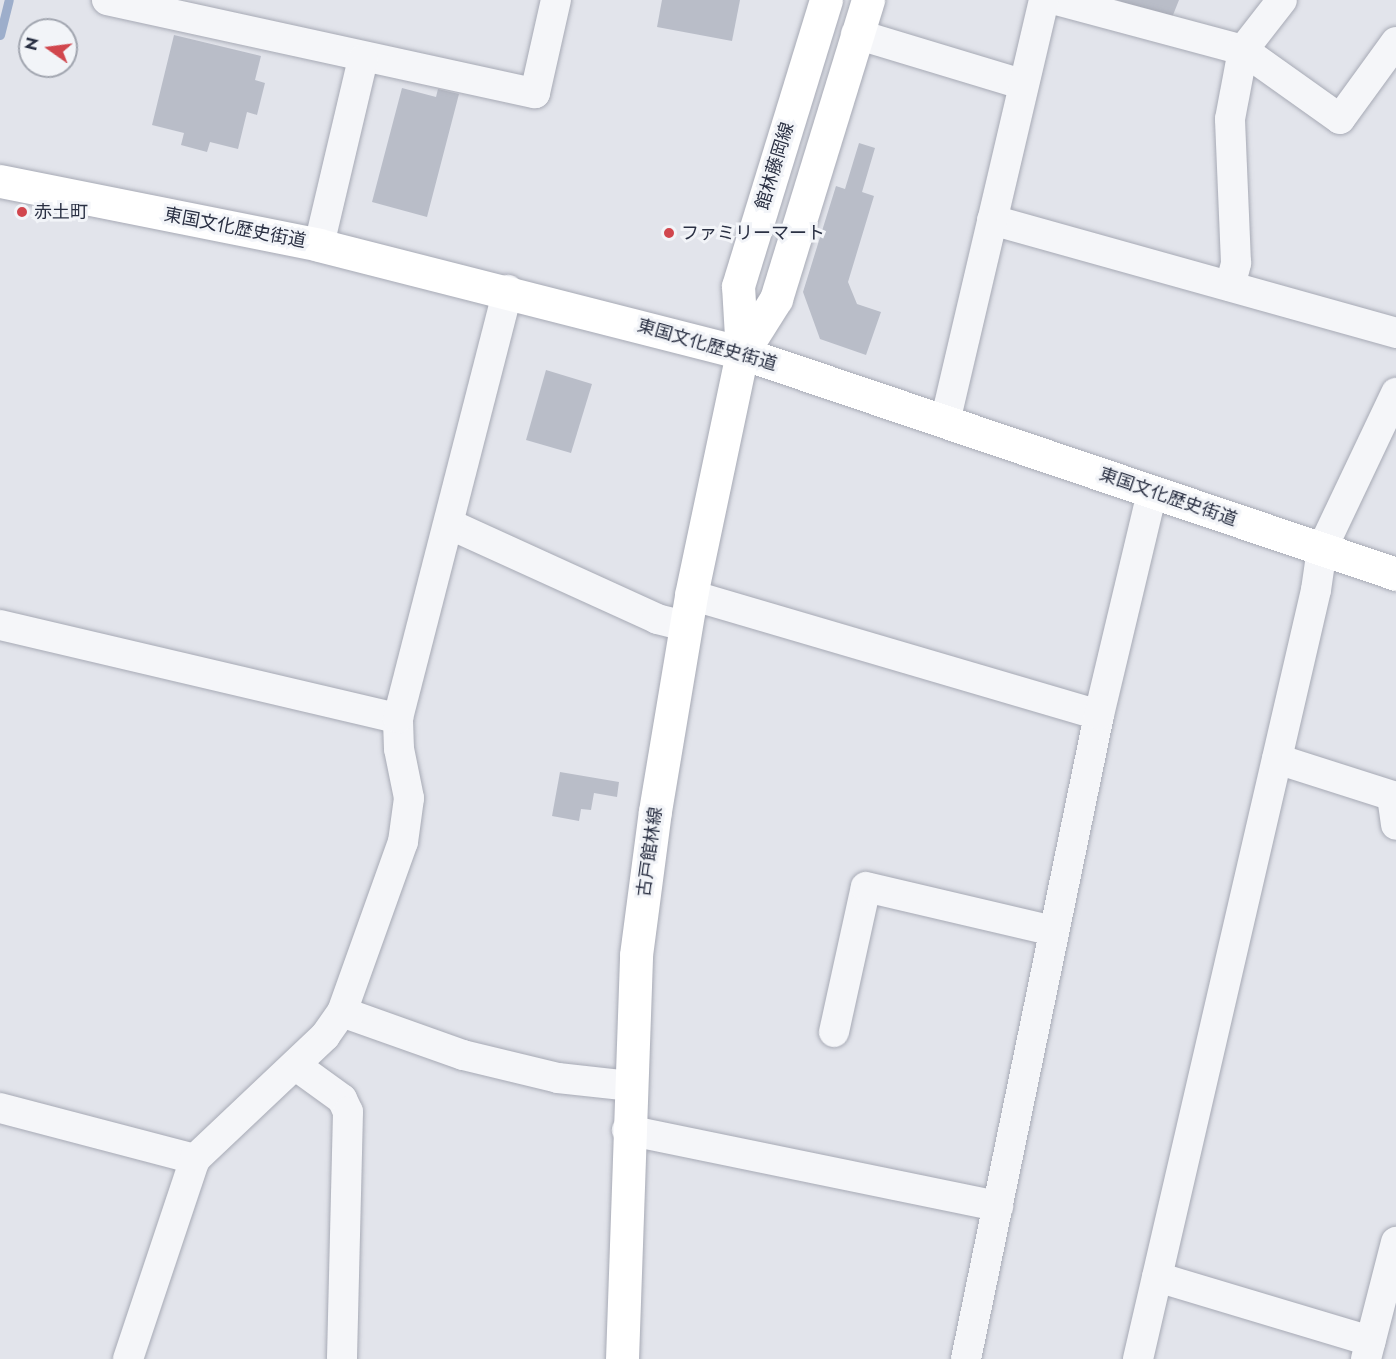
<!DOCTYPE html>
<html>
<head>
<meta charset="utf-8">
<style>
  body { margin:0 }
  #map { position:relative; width:1396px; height:1359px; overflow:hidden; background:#e2e4eb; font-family:Jost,"Noto Sans JP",sans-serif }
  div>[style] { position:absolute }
  .stream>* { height:9px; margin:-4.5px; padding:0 4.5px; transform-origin:4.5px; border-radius:4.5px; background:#9daecb }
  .building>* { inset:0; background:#b9bdc8 }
  .roads { filter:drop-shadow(0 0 2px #a7aab5) drop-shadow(0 0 2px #a7aab5) }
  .minor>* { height:30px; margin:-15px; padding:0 15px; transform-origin:15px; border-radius:15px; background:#f5f6f9 }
  .major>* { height:33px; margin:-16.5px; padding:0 16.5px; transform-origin:16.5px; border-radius:16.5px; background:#fff }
  .highway>* { height:33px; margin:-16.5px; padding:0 16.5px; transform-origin:16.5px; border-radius:16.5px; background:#fff }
  .dots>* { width:16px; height:16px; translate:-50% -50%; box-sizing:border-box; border:3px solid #f2f4f8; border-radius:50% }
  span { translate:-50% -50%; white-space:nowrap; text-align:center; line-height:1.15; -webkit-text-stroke:6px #f2f4f8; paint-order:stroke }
  .street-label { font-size:18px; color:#2a3043 }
  .poi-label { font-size:18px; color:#2a3043 }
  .left { translate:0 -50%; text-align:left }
  .north { position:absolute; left:18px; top:18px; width:60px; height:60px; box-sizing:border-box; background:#f2f4f8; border:2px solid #a2a6b0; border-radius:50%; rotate:284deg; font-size:16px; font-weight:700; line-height:24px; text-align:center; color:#2a3043 }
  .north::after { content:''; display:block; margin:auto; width:21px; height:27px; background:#d1464d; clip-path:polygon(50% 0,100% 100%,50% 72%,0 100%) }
</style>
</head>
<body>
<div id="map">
  <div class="stream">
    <div style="left:0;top:35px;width:36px;rotate:-76deg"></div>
  </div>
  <div class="building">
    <div style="clip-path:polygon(662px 0,740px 0,732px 41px,657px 27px)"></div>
    <div style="clip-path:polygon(1117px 0,1179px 0,1171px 20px)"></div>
    <div style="clip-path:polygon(174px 35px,261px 56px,255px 80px,265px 83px,257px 115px,247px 112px,238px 149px,210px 142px,207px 152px,181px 145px,184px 133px,152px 125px)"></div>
    <div style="clip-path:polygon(402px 88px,436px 97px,438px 89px,459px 94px,427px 217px,372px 202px)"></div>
    <div style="clip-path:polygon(859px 143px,875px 148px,862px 192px,874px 196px,848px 282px,857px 304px,881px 312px,866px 355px,820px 339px,803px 292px,836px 186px,845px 189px)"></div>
    <div style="clip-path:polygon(546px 370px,592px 384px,571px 453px,526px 440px)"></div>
    <div style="clip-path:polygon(560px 772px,619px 782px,617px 797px,594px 793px,591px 810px,581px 809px,579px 821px,552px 816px)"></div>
  </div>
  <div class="roads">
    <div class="minor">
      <div style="left:107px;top:0;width:438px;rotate:12.3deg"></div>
      <div style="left:535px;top:93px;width:95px;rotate:-77.3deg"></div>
      <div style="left:1056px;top:0;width:194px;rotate:15deg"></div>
      <div style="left:1243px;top:50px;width:119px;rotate:35.4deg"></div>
      <div style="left:1340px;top:119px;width:95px;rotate:-54deg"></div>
      <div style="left:856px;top:34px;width:173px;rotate:16.8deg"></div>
      <div style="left:992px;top:220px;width:420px;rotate:15.6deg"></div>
      <div style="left:319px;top:245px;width:191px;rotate:-76.7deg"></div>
      <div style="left:1230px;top:286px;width:24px;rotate:-75deg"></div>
      <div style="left:1236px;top:263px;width:144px;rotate:-92.4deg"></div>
      <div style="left:1230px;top:119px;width:70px;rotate:-79.3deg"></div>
      <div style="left:1243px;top:50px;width:63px;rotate:-52deg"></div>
      <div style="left:945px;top:422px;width:433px;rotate:-76.8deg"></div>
      <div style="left:449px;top:524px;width:229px;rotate:24.5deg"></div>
      <div style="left:657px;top:619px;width:30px;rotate:14deg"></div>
      <div style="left:691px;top:595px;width:425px;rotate:16.4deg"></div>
      <div style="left:0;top:625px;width:409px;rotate:13.2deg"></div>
      <div style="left:1277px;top:759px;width:125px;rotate:17.7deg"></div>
      <div style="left:1392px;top:796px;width:29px;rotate:82deg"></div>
      <div style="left:342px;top:1012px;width:128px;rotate:19.6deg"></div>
      <div style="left:463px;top:1055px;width:98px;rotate:13.6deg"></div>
      <div style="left:558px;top:1078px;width:72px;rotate:6.3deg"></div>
      <div style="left:834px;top:1032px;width:148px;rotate:-77.6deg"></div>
      <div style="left:866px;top:887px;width:193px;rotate:13.2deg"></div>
      <div style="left:295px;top:1065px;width:58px;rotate:35.9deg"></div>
      <div style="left:342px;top:1099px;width:14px;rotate:65deg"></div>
      <div style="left:348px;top:1112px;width:247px;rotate:91.4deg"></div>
      <div style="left:0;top:1108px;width:202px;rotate:14.7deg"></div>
      <div style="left:627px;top:1130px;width:379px;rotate:11.6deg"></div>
      <div style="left:1157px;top:1277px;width:223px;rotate:16.7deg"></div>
      <div style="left:128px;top:1359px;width:211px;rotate:-71.5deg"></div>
      <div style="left:195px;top:1159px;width:179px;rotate:-43.4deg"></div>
      <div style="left:325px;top:1036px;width:29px;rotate:-55deg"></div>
      <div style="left:342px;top:1012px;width:181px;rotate:-70.3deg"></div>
      <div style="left:403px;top:842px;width:44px;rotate:-82.2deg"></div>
      <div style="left:409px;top:798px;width:50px;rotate:-101.5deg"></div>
      <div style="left:399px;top:749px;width:31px;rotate:-92deg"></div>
      <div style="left:398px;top:718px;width:442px;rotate:-75.6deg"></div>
      <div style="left:966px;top:1359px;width:658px;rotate:-78.33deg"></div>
      <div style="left:1099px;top:715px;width:229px;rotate:-76.6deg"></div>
      <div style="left:1138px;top:1359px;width:789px;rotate:-76.97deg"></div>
      <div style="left:1316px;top:590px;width:41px;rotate:-81.7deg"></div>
      <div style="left:1322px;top:549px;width:173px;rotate:-64.6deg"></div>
      <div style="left:1366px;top:1359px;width:121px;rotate:-75.6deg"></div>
    </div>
    <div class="major">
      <div style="left:742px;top:353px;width:64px;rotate:-57.8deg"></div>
      <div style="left:776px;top:299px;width:313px;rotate:-72.9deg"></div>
      <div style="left:622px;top:1359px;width:404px;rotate:-88deg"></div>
      <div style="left:636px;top:955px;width:145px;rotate:-82.5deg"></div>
      <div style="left:655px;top:811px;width:219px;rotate:-80.5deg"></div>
      <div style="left:691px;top:595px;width:247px;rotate:-78.1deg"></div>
      <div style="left:742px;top:353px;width:67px;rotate:-93.4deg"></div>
      <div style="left:738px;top:286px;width:299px;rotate:-72.9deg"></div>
    </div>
    <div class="highway">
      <div style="left:0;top:181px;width:325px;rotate:11.3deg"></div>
      <div style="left:319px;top:245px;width:437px;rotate:14.3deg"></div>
      <div style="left:742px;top:353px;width:690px;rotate:18.67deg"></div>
    </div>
  </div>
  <div class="dots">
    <div style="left:22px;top:212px;background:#d1464d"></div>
    <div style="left:669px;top:233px;background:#d1464d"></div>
  </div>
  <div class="street-label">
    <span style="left:775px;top:166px;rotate:-73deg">館林藤岡線</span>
    <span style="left:235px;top:228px;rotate:11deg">東国文化歴史街道</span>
    <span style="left:707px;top:345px;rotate:16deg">東国文化歴史街道</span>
    <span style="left:1168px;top:497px;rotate:19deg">東国文化歴史街道</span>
    <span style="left:650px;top:852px;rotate:-82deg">古戸館林線</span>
  </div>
  <div class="poi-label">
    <span class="left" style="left:34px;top:212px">赤土町</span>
    <span class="left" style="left:681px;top:233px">ファミリーマート</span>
  </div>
  <div class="north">N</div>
</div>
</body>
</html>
